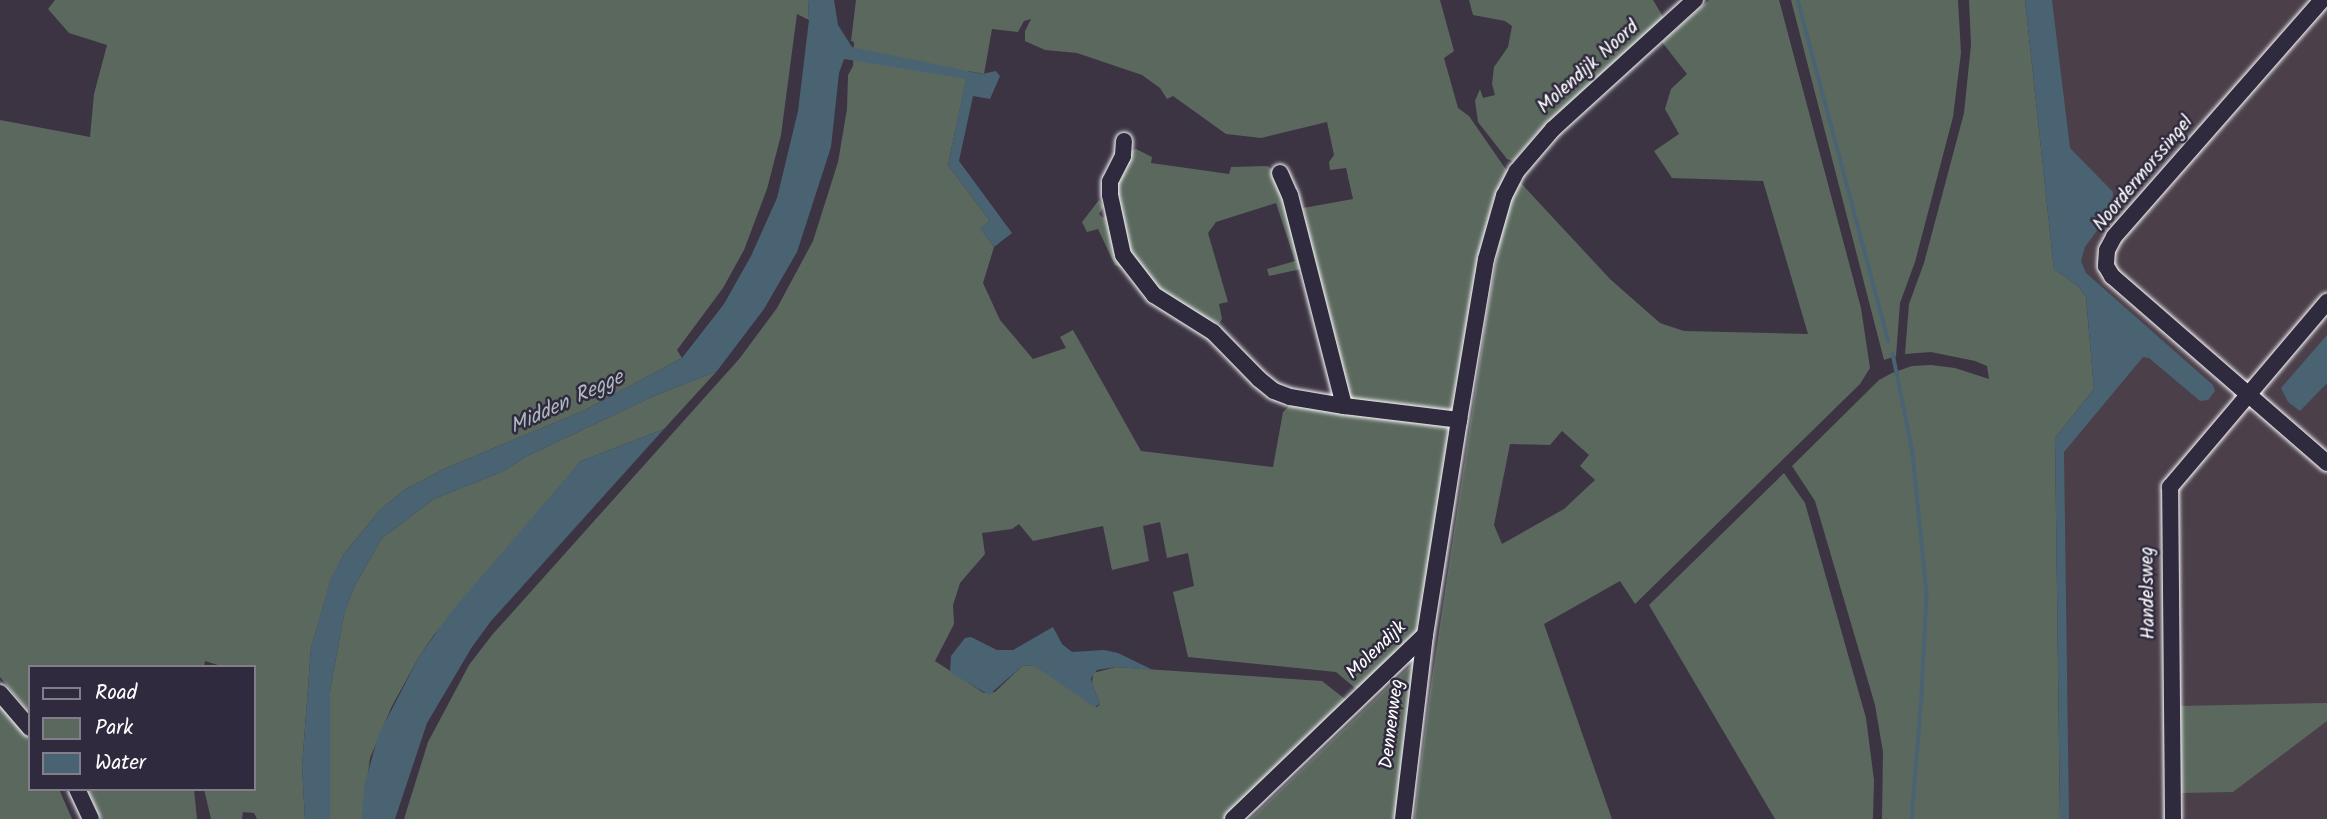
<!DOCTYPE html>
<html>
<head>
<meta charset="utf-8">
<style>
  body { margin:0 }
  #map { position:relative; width:2327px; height:819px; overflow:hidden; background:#3c3443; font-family:Kalam,sans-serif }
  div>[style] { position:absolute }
  .built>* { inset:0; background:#4b3f4a }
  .green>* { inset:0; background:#5b685e }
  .water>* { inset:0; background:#4a6372 }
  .stream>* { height:3.5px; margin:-1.75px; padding:0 1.75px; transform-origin:1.75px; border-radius:1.75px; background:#4a6372 }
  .roads { filter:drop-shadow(0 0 2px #fff) drop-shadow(0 0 2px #fff) }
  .minor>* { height:16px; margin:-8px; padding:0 8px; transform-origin:8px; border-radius:8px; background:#2f2a3d }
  span { translate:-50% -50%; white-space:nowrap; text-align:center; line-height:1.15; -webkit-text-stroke:5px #2f2a3d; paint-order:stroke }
  .street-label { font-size:19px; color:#fff }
  .water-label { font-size:21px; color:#aeb9c0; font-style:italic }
  .legend { position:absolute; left:28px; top:665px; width:228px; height:126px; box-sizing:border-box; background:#2f2a3d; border:2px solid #827f8b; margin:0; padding:9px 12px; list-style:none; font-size:21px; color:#fff }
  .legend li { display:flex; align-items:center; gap:14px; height:35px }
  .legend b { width:35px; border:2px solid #827f8b }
</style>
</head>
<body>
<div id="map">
  <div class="built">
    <div style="clip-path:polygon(2042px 0,2327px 0,2327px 819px,2066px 819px,2061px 443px,2135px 349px,2067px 262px)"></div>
  </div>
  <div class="green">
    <div style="clip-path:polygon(55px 0,808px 0,809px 20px,797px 14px,781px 135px,767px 189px,744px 250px,723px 288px,677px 350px,682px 358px,585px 410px,446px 468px,404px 490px,380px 510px,344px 554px,331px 579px,311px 648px,302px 767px,305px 819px,257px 819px,254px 813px,243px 812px,242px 819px,211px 819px,204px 789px,254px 789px,254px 667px,224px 667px,205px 661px,204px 667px,30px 667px,30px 713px,0 677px,0 120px,90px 137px,94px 94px,107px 45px,69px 33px,48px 9px)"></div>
    <div style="clip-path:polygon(856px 0,1440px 0,1454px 51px,1444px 58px,1458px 108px,1469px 116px,1507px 171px,1491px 209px,1484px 239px,1456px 409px,1452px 412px,1351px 402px,1339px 379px,1303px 208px,1353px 199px,1346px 168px,1330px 170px,1329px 162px,1334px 155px,1327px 122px,1261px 138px,1226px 134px,1173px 96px,1167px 99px,1160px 88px,1142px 75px,1077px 53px,1045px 50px,1025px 41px,1025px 31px,1031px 19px,1024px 21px,1018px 32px,992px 29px,984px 74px,968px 71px,948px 165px,990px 221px,981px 229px,994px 247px,983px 283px,1000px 320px,1033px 359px,1066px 348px,1060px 337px,1073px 330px,1141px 451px,1273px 467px,1283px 412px,1294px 402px,1443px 421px,1451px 427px,1417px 635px,1361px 693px,1336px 672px,1188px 657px,1173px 592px,1194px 586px,1188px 553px,1167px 558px,1160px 522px,1143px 526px,1149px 561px,1112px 570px,1103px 526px,1033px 541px,1019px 524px,1012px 529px,982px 533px,985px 554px,960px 583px,953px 605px,954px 624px,935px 661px,984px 693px,995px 692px,1022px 666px,1034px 665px,1097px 707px,1100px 704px,1092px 684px,1093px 673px,1116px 667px,1322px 681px,1350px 703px,1230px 819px,404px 819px,428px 742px,469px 665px,492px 635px,740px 358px,777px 308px,813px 241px,838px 162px,847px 109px,848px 75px,853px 66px,854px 42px,851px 41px)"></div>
    <div style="clip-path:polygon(1469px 0,1653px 0,1665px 20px,1538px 133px,1513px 161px,1507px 159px,1478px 122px,1475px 101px,1480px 89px,1483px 98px,1495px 95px,1492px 84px,1494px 67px,1508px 47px,1512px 26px,1505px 21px,1473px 15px)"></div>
    <div style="clip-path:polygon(evenodd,1709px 0,1779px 0,1861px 308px,1870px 368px,1860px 384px,1635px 604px,1620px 581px,1544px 624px,1612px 819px,1414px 819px,1430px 691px,1487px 312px,1503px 222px,1518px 180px,1610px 279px,1660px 323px,1684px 331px,1808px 334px,1763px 181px,1672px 178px,1654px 151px,1679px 134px,1665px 109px,1671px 89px,1687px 74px,1662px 42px,1709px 0,1562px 431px,1589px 455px,1580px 466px,1595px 480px,1564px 509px,1502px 544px,1494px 525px,1510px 444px,1550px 445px,1562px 431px)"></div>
    <div style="clip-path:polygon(1791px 0,1958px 0,1961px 53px,1953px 117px,1915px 262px,1900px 303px,1896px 356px,1884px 360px)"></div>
    <div style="clip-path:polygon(1969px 0,2025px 0,2054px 269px,2078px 286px,2086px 297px,2094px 389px,2055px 438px,2060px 819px,1882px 819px,1883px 752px,1875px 705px,1815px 501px,1792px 466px,1879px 380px,1892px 373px,1912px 366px,1931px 365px,1955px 368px,1989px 379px,1987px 366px,1975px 361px,1931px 352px,1905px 354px,1909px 304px,1924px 263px,1964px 113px,1971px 45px)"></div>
    <div style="clip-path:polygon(1136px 149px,1152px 157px,1151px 163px,1229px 174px,1231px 167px,1267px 166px,1272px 169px,1283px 184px,1306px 268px,1269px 276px,1267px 269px,1295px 261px,1276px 203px,1216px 222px,1208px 233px,1228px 302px,1219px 304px,1222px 319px,1219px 324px,1195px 315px,1159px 292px,1133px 264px,1113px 192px,1128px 152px)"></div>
    <div style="clip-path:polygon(1099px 200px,1104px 207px,1099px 214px,1103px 218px,1108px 212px,1129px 271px,1115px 265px,1098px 229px,1087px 232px,1082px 222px)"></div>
    <div style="clip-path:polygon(717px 371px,664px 429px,581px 461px,434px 635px,419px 657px,392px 706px,370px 758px,362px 819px,330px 819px,330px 691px,344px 614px,354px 587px,382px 538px,434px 499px,504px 471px,525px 457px,654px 396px)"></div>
    <div style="clip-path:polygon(1784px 473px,1805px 503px,1866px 718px,1874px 780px,1873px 819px,1775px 819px,1649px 605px)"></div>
    <div style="clip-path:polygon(1413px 663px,1418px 663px,1399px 819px,1250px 819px)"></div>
    <div style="clip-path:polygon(0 700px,30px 738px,30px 789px,59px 789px,72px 819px,0 819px)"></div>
    <div style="clip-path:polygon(2327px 703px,2327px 721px,2233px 792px,2181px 793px,2179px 706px)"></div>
    <div style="clip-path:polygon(87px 789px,194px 789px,197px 819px,101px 819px)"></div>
  </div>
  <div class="water">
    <div style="clip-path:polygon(808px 0,834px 0,838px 25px,852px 47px,982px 74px,996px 71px,1000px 76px,990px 99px,973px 96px,959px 161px,1012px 233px,994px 247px,981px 229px,990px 221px,948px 165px,966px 79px,844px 59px,839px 73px,831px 147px,797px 252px,764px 309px,717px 371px,654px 396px,525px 457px,504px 471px,434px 499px,382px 538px,354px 587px,344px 615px,330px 691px,330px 819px,305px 819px,302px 767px,311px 648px,331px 578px,344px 554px,380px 510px,404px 490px,446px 468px,585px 410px,682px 358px,724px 304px,751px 256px,777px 198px,798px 111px,809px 20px)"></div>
    <div style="clip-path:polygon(2025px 0,2052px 0,2070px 148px,2113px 192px,2112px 210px,2085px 247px,2081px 261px,2086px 273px,2213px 385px,2215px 391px,2208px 400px,2200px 401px,2149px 358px,2143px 357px,2064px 452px,2069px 819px,2060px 819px,2055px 438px,2094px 389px,2086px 297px,2078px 286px,2054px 269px)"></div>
    <div style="clip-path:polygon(2327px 335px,2327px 383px,2300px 411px,2288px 402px,2281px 388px)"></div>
    <div style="clip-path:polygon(664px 429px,491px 621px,472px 647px,427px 723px,395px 819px,362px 819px,364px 787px,378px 736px,419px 657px,451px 612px,581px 461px)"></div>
    <div style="clip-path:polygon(1053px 627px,1062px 644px,1072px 652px,1104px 650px,1118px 653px,1153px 670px,1116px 667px,1097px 670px,1091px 678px,1092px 684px,1100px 704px,1094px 707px,1034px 665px,1022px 666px,989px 695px,950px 672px,951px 656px,965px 638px,971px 637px,997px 650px,1013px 650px)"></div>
  </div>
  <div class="stream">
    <div style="left:1798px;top:0;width:353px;rotate:75.1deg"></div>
    <div style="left:1893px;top:353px;width:102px;rotate:78.7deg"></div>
    <div style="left:1913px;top:453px;width:141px;rotate:84.3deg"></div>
    <div style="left:1927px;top:593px;width:103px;rotate:92.8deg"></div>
    <div style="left:1922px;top:696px;width:123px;rotate:94.6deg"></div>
  </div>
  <div class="roads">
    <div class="minor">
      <div style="left:2322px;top:0;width:315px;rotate:131.3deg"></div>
      <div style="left:2114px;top:237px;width:15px;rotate:118deg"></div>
      <div style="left:2107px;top:250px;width:16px;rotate:94deg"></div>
      <div style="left:2106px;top:266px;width:12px;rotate:59deg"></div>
      <div style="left:2112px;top:276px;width:285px;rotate:41deg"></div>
      <div style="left:1124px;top:141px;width:15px;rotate:94deg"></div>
      <div style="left:1123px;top:156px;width:29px;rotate:117deg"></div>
      <div style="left:1110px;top:182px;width:13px;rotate:90deg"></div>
      <div style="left:1110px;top:195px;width:61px;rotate:77.8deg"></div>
      <div style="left:1123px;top:255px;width:51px;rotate:52.2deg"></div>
      <div style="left:1154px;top:295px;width:70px;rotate:32.1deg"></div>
      <div style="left:1213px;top:332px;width:66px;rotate:45.6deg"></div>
      <div style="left:1259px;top:379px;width:19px;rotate:39deg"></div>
      <div style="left:1274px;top:391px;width:17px;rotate:21deg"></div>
      <div style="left:1290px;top:397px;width:55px;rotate:9.5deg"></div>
      <div style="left:1344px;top:406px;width:116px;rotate:6.9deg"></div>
      <div style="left:1280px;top:173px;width:24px;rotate:66deg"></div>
      <div style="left:1290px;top:195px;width:218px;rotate:75.6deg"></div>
      <div style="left:0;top:693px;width:46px;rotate:49.4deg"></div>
      <div style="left:77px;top:789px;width:33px;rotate:65deg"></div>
      <div style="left:1233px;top:819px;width:266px;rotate:-43.8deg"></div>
      <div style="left:1403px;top:819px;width:185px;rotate:-83.2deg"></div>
      <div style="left:1425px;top:635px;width:218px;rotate:-81deg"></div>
      <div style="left:1459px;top:420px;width:163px;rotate:-80.5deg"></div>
      <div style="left:1486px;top:259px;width:66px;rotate:-74.1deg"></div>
      <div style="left:1504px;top:196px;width:28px;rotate:-63deg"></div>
      <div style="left:1517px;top:171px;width:55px;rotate:-49.4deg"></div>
      <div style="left:1553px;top:129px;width:192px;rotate:-42.3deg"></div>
      <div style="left:2173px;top:819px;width:332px;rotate:-90.5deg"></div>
      <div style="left:2170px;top:487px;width:243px;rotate:-49.7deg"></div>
    </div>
  </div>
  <div class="street-label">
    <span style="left:1589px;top:68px;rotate:-42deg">Molendijk Noord</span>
    <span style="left:2144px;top:174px;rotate:-50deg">Noordermorssingel</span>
    <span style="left:2149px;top:593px;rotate:-91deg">Handelsweg</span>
    <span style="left:1377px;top:651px;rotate:-44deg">Molendijk</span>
    <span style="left:1393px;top:724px;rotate:-83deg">Dennenweg</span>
  </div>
  <div class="water-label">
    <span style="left:567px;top:403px;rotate:-25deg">Midden Regge</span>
  </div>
  <ul class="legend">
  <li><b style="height:9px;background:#2f2a3d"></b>Road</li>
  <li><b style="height:19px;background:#5b685e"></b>Park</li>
  <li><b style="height:19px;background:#4a6372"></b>Water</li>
  </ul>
</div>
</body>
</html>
